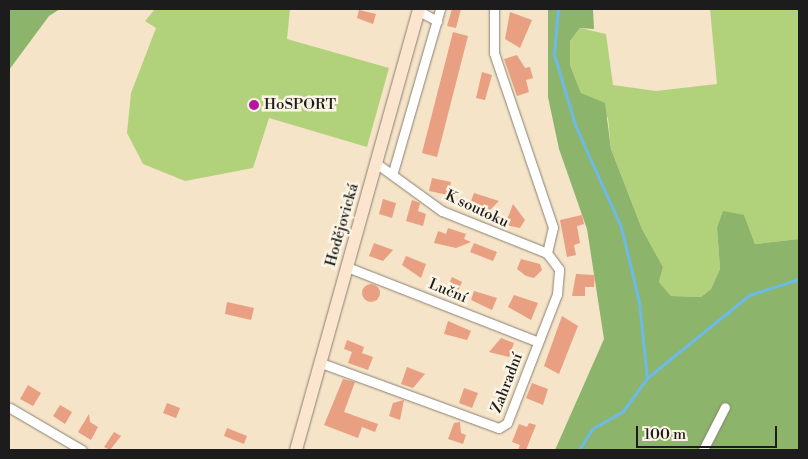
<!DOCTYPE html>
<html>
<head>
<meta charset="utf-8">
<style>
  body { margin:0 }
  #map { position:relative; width:808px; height:459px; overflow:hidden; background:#f6e4c9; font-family:"Libre Bodoni",serif }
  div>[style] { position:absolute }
  .green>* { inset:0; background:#b1d27b }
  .forest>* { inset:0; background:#8cb46b }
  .stream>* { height:3px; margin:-1.5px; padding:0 1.5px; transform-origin:1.5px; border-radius:1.5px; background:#6dbae7 }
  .building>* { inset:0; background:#e89f82 }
  .round { border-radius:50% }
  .roads { filter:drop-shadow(0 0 1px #898072) drop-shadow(0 0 1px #898072) }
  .street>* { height:9px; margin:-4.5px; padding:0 4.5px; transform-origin:4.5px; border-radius:4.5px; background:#fff }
  .secondary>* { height:12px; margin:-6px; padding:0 6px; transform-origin:6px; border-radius:6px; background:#fbe5cf }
  .dots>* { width:14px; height:14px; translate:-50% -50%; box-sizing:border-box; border:2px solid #fcf5e5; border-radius:50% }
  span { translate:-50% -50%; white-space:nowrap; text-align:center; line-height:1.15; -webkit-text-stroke:5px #fcf5e5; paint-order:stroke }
  .poi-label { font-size:15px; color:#1c1c1c }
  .left { translate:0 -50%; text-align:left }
  .street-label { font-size:15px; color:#1c1c1c }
  .frame { position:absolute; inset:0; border:10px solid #1c1c1c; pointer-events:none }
  .scale { position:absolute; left:636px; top:426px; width:141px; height:22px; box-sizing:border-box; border:2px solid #1c1c1c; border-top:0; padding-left:6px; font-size:15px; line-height:18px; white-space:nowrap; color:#1c1c1c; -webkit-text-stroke:4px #fcf5e5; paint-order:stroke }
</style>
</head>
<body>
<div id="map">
  <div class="green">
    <div style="clip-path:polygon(155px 9px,290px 9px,287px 39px,389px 68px,367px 147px,269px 118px,253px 168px,185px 181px,143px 164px,127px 133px,131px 93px,156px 28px,145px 21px)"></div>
    <div style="clip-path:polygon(710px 9px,799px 9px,799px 239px,755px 244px,744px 215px,717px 228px,720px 269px,711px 289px,701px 297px,671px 296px,659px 282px,663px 267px,642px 229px,611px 149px,608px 118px,581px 93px,570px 65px,570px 41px,580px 28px,606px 34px,613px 85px,656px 91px,717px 84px)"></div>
  </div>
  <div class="forest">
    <div style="clip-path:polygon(9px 9px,60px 9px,49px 16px,9px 70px)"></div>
    <div style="clip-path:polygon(548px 9px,593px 9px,594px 29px,580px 28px,570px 41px,570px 65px,581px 93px,605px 103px,611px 149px,642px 229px,663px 267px,659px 282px,671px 296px,701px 297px,711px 289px,720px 269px,717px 228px,723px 211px,744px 215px,755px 244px,799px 239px,799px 450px,555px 450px,604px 339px,587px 229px,559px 149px,548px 97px)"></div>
  </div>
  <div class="stream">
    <div style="left:558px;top:9px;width:45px;rotate:95.1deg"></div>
    <div style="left:554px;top:54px;width:74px;rotate:73.5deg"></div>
    <div style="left:575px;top:125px;width:112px;rotate:65.7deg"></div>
    <div style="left:621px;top:227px;width:77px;rotate:76.5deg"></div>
    <div style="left:639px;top:302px;width:76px;rotate:84deg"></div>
    <div style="left:579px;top:450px;width:25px;rotate:-58deg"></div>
    <div style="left:592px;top:429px;width:36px;rotate:-30deg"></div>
    <div style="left:623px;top:411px;width:41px;rotate:-54deg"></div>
    <div style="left:647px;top:378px;width:132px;rotate:-39.1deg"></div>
    <div style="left:749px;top:295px;width:52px;rotate:-17.7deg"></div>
  </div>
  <div class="building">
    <div style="clip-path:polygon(452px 9px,461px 9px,456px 28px,447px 26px)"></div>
    <div style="clip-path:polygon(359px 10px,376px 14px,373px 24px,357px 18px)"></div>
    <div style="clip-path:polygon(510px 12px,532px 20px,520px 48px,505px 39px)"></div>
    <div style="clip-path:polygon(453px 32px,468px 36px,437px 157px,422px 153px)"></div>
    <div style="clip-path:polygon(517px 55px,525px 68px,530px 67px,533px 78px,526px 80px,529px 92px,517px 96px,504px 59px)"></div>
    <div style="clip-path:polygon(482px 72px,492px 75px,485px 100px,476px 98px)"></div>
    <div style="clip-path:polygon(432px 178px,451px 182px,448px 195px,429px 191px)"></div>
    <div style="clip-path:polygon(474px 193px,499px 201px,489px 211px,476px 206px,471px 201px)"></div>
    <div style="clip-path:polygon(383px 199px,396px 203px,392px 218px,379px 214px)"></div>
    <div style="clip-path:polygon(412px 200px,420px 203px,418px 211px,426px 214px,423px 226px,406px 221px)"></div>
    <div style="clip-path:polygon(513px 204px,525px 220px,520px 228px,505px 225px)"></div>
    <div style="clip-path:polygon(582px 215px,584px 224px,577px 226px,580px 243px,574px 245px,576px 255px,567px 257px,560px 220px)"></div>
    <div style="clip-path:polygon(448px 228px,466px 234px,464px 239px,471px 242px,456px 248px,434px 243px,438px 231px,446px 234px)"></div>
    <div style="clip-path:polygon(374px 243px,393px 250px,383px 261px,369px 256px)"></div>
    <div style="clip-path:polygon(474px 243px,497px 252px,493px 261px,470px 252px)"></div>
    <div style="clip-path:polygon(406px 256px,426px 264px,421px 278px,402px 265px)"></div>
    <div style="clip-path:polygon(521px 259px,540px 264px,542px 270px,534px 278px,526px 276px,517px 269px)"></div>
    <div style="clip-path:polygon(576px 274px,595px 275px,594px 287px,585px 287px,585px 296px,572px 296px)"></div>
    <div style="clip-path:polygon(452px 277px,462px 282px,456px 296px,446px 291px)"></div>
    <div class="round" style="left:362px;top:284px;width:18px;height:18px"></div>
    <div style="clip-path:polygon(474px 291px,497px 298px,492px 310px,471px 300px)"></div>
    <div style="clip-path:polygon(514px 295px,538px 303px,531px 320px,508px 307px)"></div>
    <div style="clip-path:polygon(227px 302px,254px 308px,251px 320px,225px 314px)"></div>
    <div style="clip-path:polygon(562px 316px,578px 326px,559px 374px,544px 366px)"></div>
    <div style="clip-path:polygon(448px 321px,471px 331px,467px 340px,444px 334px)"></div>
    <div style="clip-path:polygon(501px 338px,514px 343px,509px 357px,489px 352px)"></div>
    <div style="clip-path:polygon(347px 340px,364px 347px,362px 353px,373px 357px,368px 370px,348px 363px,352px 352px,344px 349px)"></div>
    <div style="clip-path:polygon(407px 367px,425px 374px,413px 388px,401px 384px)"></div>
    <div style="clip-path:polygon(343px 379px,355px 382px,344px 412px,378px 424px,375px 432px,362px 427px,358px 438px,324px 425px)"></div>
    <div style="clip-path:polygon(532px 383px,548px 389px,543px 405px,526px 398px)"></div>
    <div style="clip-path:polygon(28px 385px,41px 393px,33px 406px,20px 399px)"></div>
    <div style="clip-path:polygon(464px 388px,478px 393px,472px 408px,459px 403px)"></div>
    <div style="clip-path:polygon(404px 400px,400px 420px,389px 416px,393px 403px)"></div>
    <div style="clip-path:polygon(167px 403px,180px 408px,176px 418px,163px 413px)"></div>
    <div style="clip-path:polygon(60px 405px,72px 412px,65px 424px,53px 416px)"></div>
    <div style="clip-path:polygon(89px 414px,90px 422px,98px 427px,91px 440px,78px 432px)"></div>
    <div style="clip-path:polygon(460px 422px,461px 433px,466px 435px,463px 444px,448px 439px,454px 423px)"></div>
    <div style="clip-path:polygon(529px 423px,536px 425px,526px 450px,518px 450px,520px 445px,512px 442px,519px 424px,527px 427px)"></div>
    <div style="clip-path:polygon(227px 428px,247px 436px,244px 444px,224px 436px)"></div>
    <div style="clip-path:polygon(114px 432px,121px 436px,110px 450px,104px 447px)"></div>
  </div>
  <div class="roads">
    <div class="street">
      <div style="left:494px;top:9px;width:44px;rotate:90deg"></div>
      <div style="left:494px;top:53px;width:184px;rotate:71.3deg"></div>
      <div style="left:553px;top:227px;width:27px;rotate:103deg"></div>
      <div style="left:419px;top:11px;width:21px;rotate:29deg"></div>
      <div style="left:393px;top:172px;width:170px;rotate:-73.9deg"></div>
      <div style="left:347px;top:267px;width:205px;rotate:21.4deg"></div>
      <div style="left:321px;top:363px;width:189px;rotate:20.1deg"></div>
      <div style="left:499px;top:428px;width:9px;rotate:-32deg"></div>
      <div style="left:507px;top:423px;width:138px;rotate:-68.8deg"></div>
      <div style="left:557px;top:294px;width:25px;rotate:-85deg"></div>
      <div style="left:559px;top:269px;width:20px;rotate:-127deg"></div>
      <div style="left:547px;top:253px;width:113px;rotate:-158.2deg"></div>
      <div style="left:442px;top:211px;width:82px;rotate:-144deg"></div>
      <div style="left:10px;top:408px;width:83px;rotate:30.3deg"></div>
      <div style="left:703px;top:450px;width:48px;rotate:-62.9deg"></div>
    </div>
    <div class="secondary">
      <div style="left:296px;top:450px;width:458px;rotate:-74.4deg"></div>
    </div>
  </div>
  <div class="dots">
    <div style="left:254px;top:105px;background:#b5179e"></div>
  </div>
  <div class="poi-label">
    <span class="left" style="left:264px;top:105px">HoSPORT</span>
  </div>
  <div class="street-label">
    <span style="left:477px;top:209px;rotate:25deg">K soutoku</span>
    <span style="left:342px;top:225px;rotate:-74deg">Hodějovická</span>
    <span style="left:448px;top:291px;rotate:22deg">Luční</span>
    <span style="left:507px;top:383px;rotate:-69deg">Zahradní</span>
  </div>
  <div class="frame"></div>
  <div class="scale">100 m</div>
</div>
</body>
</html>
